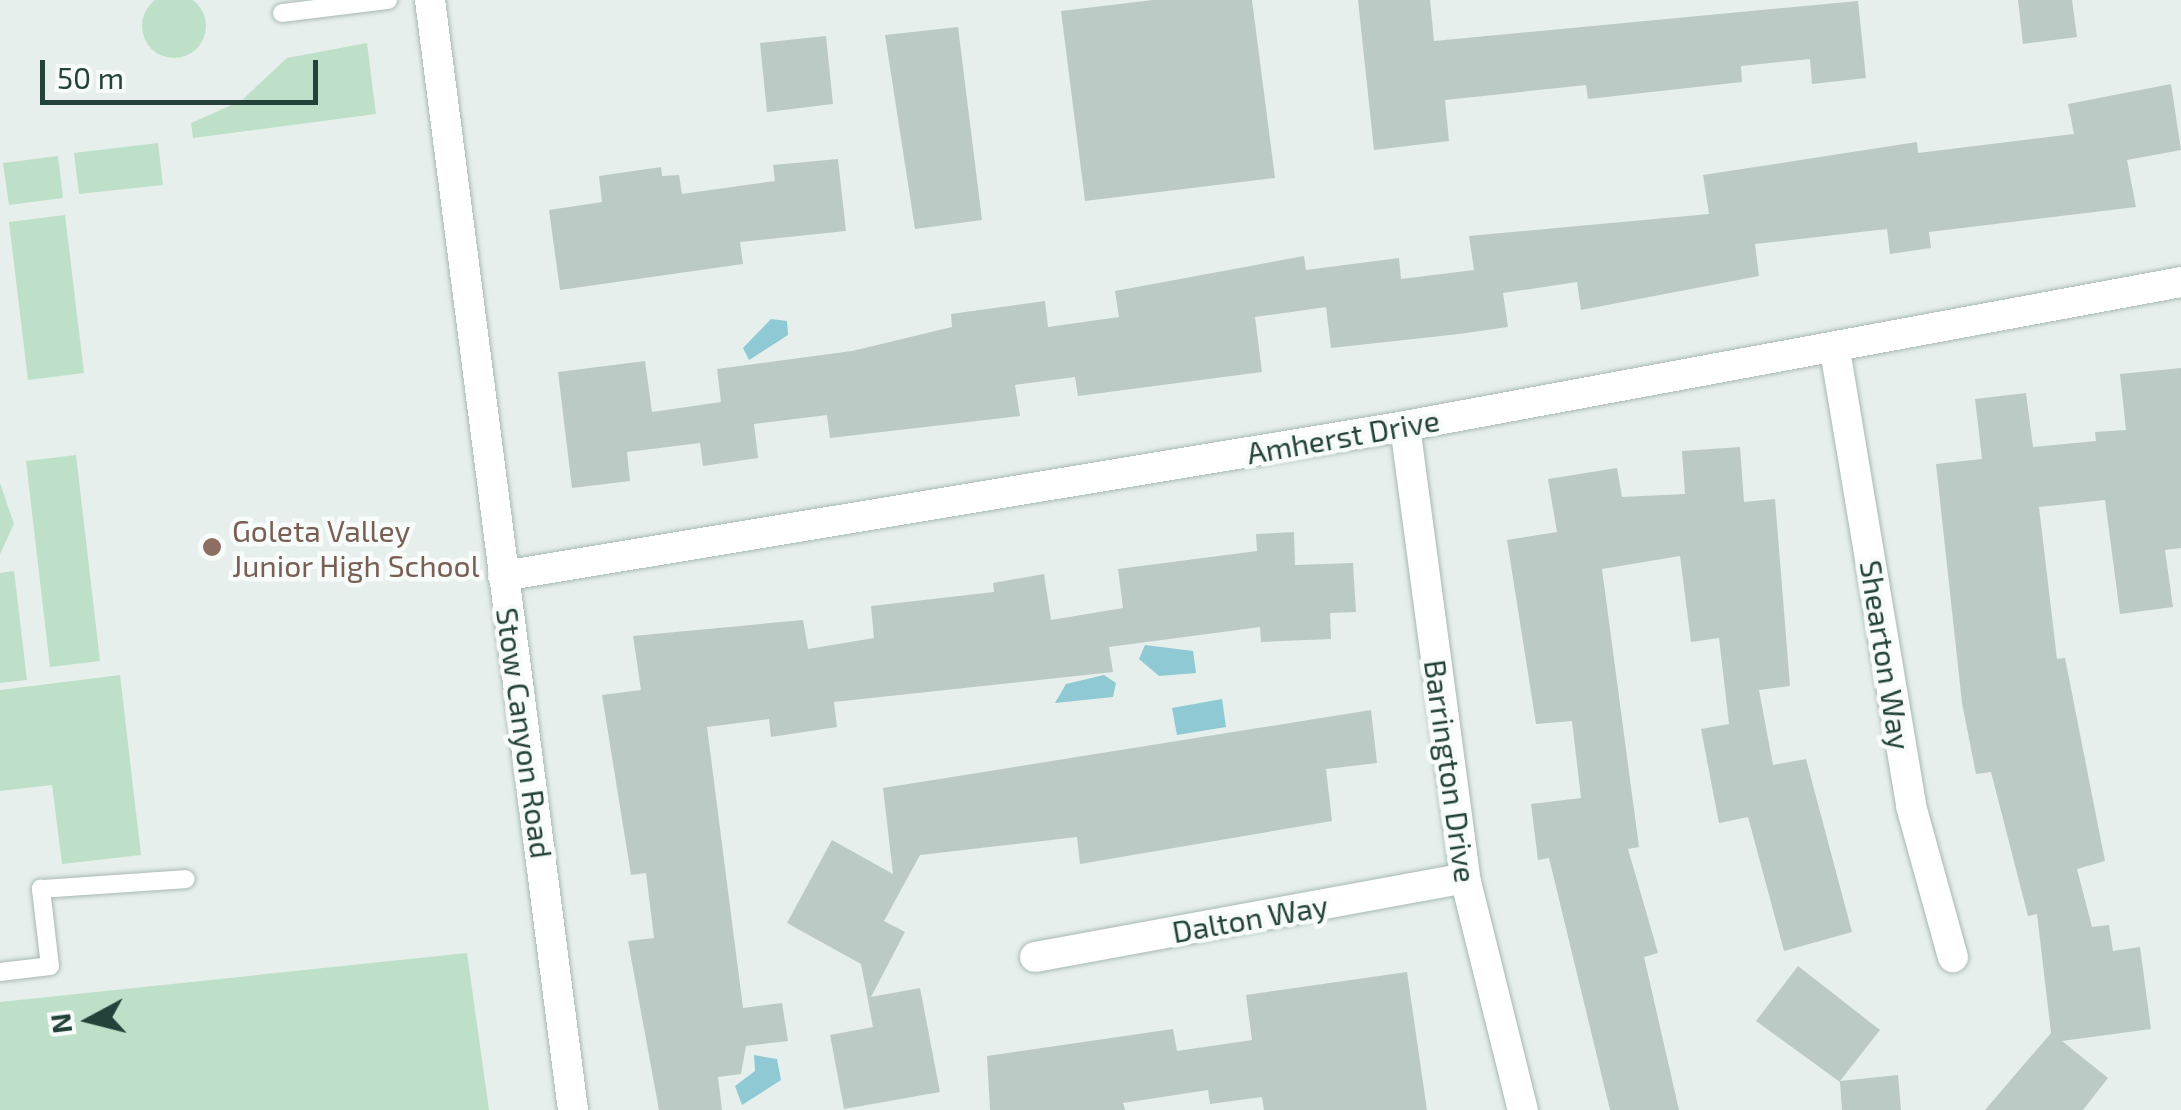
<!DOCTYPE html>
<html>
<head>
<meta charset="utf-8">
<style>
  body { margin:0 }
  #map { position:relative; width:2181px; height:1110px; overflow:hidden; background:#e6efeb; font-family:"Exo 2",sans-serif }
  div>[style] { position:absolute }
  .green>* { inset:0; background:#bfe0c8 }
  .round { border-radius:50% }
  .water>* { inset:0; background:#8ec9d4 }
  .building>* { inset:0; background:#bbcac4 }
  .roads { filter:drop-shadow(0 0 2px #a8b8b2) drop-shadow(0 0 2px #a8b8b2) }
  .service>* { height:18px; margin:-9px; padding:0 9px; transform-origin:9px; border-radius:9px; background:#fff }
  .minor>* { height:30px; margin:-15px; padding:0 15px; transform-origin:15px; border-radius:15px; background:#fff }
  .dots>* { width:28px; height:28px; translate:-50% -50%; box-sizing:border-box; border:5px solid #f7fbf9; border-radius:50% }
  span { translate:-50% -50%; white-space:nowrap; text-align:center; line-height:1.15; -webkit-text-stroke:9px #f7fbf9; paint-order:stroke }
  .street-label { font-size:30px; color:#24423a }
  .education-label { font-size:30px; color:#785e54 }
  .left { translate:0 -50%; text-align:left }
  .north { position:absolute; left:40px; top:970px; width:100px; height:100px; -webkit-text-stroke:8px #f7fbf9; paint-order:stroke; rotate:263deg; font-size:28px; font-weight:700; line-height:40px; text-align:center; color:#24423a }
  .north::after { content:''; display:block; margin:auto; width:35px; height:45px; background:#24423a; clip-path:polygon(50% 0,100% 100%,50% 72%,0 100%) }
  .scale { position:absolute; left:40px; top:60px; width:278px; height:45px; box-sizing:border-box; border:5px solid #24423a; border-top:0; padding-left:12px; font-size:30px; line-height:35px; white-space:nowrap; color:#24423a; -webkit-text-stroke:8px #f7fbf9; paint-order:stroke }
</style>
</head>
<body>
<div id="map">
  <div class="green">
    <div class="round" style="left:142px;top:-6px;width:64px;height:64px"></div>
    <div style="clip-path:polygon(367px 43px,376px 114px,193px 138px,191px 123px,241px 101px,287px 58px)"></div>
    <div style="clip-path:polygon(158px 143px,163px 185px,79px 194px,74px 153px)"></div>
    <div style="clip-path:polygon(58px 156px,63px 198px,9px 205px,3px 163px)"></div>
    <div style="clip-path:polygon(65px 215px,84px 373px,28px 380px,9px 222px)"></div>
    <div style="clip-path:polygon(76px 455px,100px 661px,50px 667px,26px 461px)"></div>
    <div style="clip-path:polygon(0 483px,14px 524px,0 554px)"></div>
    <div style="clip-path:polygon(14px 571px,27px 680px,0 683px,0 573px)"></div>
    <div style="clip-path:polygon(120px 675px,141px 855px,62px 864px,52px 785px,0 791px,0 690px)"></div>
    <div style="clip-path:polygon(467px 953px,489px 1110px,0 1110px,0 1002px)"></div>
  </div>
  <div class="water">
    <div style="clip-path:polygon(771px 319px,787px 321px,788px 335px,749px 360px,743px 348px)"></div>
    <div style="clip-path:polygon(1145px 645px,1193px 651px,1196px 673px,1159px 676px,1139px 659px)"></div>
    <div style="clip-path:polygon(1104px 675px,1116px 683px,1113px 697px,1055px 703px,1066px 684px)"></div>
    <div style="clip-path:polygon(1222px 699px,1226px 727px,1177px 735px,1172px 708px)"></div>
    <div style="clip-path:polygon(754px 1055px,777px 1059px,781px 1080px,742px 1105px,735px 1086px,755px 1071px)"></div>
  </div>
  <div class="building">
    <div style="clip-path:polygon(1153px 0,1252px 0,1275px 178px,1085px 201px,1061px 11px)"></div>
    <div style="clip-path:polygon(1358px 0,1430px 0,1434px 41px,1858px 1px,1866px 78px,1812px 84px,1810px 59px,1741px 66px,1742px 82px,1588px 99px,1586px 85px,1445px 100px,1449px 141px,1374px 150px)"></div>
    <div style="clip-path:polygon(2018px 0,2072px 0,2077px 37px,2023px 44px)"></div>
    <div style="clip-path:polygon(958px 27px,982px 220px,915px 229px,885px 35px)"></div>
    <div style="clip-path:polygon(826px 36px,833px 104px,767px 112px,760px 43px)"></div>
    <div style="clip-path:polygon(2171px 84px,2181px 150px,2127px 160px,2136px 207px,1929px 232px,1931px 248px,1890px 254px,1887px 229px,1755px 244px,1759px 276px,1581px 310px,1577px 282px,1503px 293px,1508px 327px,1459px 334px,1331px 348px,1326px 307px,1255px 317px,1262px 372px,1078px 396px,1075px 377px,1015px 385px,1020px 416px,830px 438px,827px 415px,754px 424px,758px 458px,703px 466px,700px 443px,627px 452px,630px 481px,572px 488px,558px 372px,645px 361px,652px 412px,721px 402px,717px 369px,852px 351px,952px 327px,951px 314px,1045px 301px,1048px 327px,1119px 317px,1115px 291px,1304px 256px,1306px 270px,1399px 258px,1401px 279px,1474px 270px,1469px 236px,1709px 214px,1703px 175px,1917px 142px,1918px 153px,2074px 134px,2068px 104px)"></div>
    <div style="clip-path:polygon(838px 159px,846px 231px,740px 242px,743px 264px,560px 290px,549px 210px,602px 202px,599px 176px,661px 167px,662px 176px,679px 175px,682px 194px,775px 181px,773px 165px)"></div>
    <div style="clip-path:polygon(2181px 368px,2181px 548px,2165px 550px,2173px 607px,2120px 614px,2105px 500px,2039px 507px,2057px 659px,2065px 658px,2105px 861px,2077px 869px,2092px 927px,2109px 925px,2113px 951px,2140px 947px,2151px 1029px,2062px 1041px,2108px 1078px,2083px 1110px,1985px 1110px,2051px 1033px,2037px 914px,2028px 916px,1991px 772px,1976px 774px,1962px 703px,1936px 464px,1982px 459px,1975px 399px,2026px 393px,2033px 447px,2096px 441px,2095px 432px,2126px 430px,2120px 374px)"></div>
    <div style="clip-path:polygon(1740px 447px,1744px 502px,1775px 499px,1790px 686px,1759px 690px,1773px 765px,1806px 759px,1852px 932px,1784px 951px,1748px 817px,1719px 823px,1701px 729px,1729px 724px,1719px 638px,1691px 642px,1680px 556px,1602px 569px,1639px 847px,1628px 849px,1658px 953px,1644px 957px,1679px 1110px,1610px 1110px,1549px 858px,1538px 860px,1531px 804px,1581px 798px,1572px 721px,1536px 724px,1507px 540px,1557px 532px,1548px 479px,1617px 468px,1622px 497px,1685px 494px,1682px 451px)"></div>
    <div style="clip-path:polygon(1294px 532px,1295px 565px,1353px 563px,1356px 612px,1330px 613px,1331px 639px,1261px 642px,1260px 627px,1109px 647px,1113px 672px,834px 702px,837px 727px,771px 737px,769px 719px,707px 727px,743px 1008px,782px 1003px,788px 1041px,746px 1046px,741px 1074px,718px 1077px,722px 1110px,659px 1110px,628px 941px,654px 938px,646px 873px,631px 875px,602px 695px,641px 690px,633px 636px,803px 620px,808px 649px,874px 638px,871px 606px,994px 592px,993px 583px,1044px 574px,1051px 620px,1123px 608px,1118px 569px,1257px 551px,1256px 534px)"></div>
    <div style="clip-path:polygon(1371px 710px,1377px 763px,1326px 769px,1332px 821px,1080px 864px,1077px 837px,920px 855px,884px 921px,905px 932px,871px 997px,920px 988px,940px 1092px,844px 1109px,830px 1035px,873px 1027px,861px 964px,787px 923px,832px 840px,893px 874px,883px 788px)"></div>
    <div style="clip-path:polygon(1798px 966px,1880px 1030px,1840px 1081px,1898px 1075px,1901px 1110px,1842px 1110px,1840px 1082px,1756px 1021px)"></div>
    <div style="clip-path:polygon(1407px 972px,1427px 1110px,1264px 1110px,1262px 1097px,1210px 1104px,1208px 1090px,1123px 1103px,1125px 1110px,990px 1110px,987px 1056px,1173px 1029px,1177px 1051px,1252px 1040px,1246px 995px)"></div>
  </div>
  <div class="roads">
    <div class="service">
      <div style="left:282px;top:13px;width:107px;rotate:-7deg"></div>
      <div style="left:0;top:972px;width:50px;rotate:-6.8deg"></div>
      <div style="left:50px;top:966px;width:78px;rotate:-96.7deg"></div>
      <div style="left:41px;top:889px;width:145px;rotate:-3.9deg"></div>
    </div>
    <div class="minor">
      <div style="left:430px;top:0;width:1119px;rotate:82.66deg"></div>
      <div style="left:1835px;top:350px;width:462px;rotate:80.5deg"></div>
      <div style="left:1911px;top:806px;width:157px;rotate:74.5deg"></div>
      <div style="left:1405px;top:426px;width:456px;rotate:82.4deg"></div>
      <div style="left:1465px;top:878px;width:239px;rotate:76deg"></div>
      <div style="left:503px;top:576px;width:914px;rotate:-9.44deg"></div>
      <div style="left:1405px;top:426px;width:789px;rotate:-10.51deg"></div>
      <div style="left:1035px;top:957px;width:437px;rotate:-10.4deg"></div>
    </div>
  </div>
  <div class="dots">
    <div style="left:212px;top:547px;background:#8d6e63"></div>
  </div>
  <div class="street-label">
    <span style="left:1343px;top:436px;rotate:-10deg">Amherst Drive</span>
    <span style="left:1886px;top:655px;rotate:81deg">Shearton Way</span>
    <span style="left:525px;top:733px;rotate:82deg">Stow Canyon Road</span>
    <span style="left:1451px;top:771px;rotate:82deg">Barrington Drive</span>
    <span style="left:1250px;top:918px;rotate:-10deg">Dalton Way</span>
  </div>
  <div class="education-label">
    <span class="left" style="left:232px;top:547px">Goleta Valley<br>Junior High School</span>
  </div>
  <div class="north">N</div>
  <div class="scale">50 m</div>
</div>
</body>
</html>
